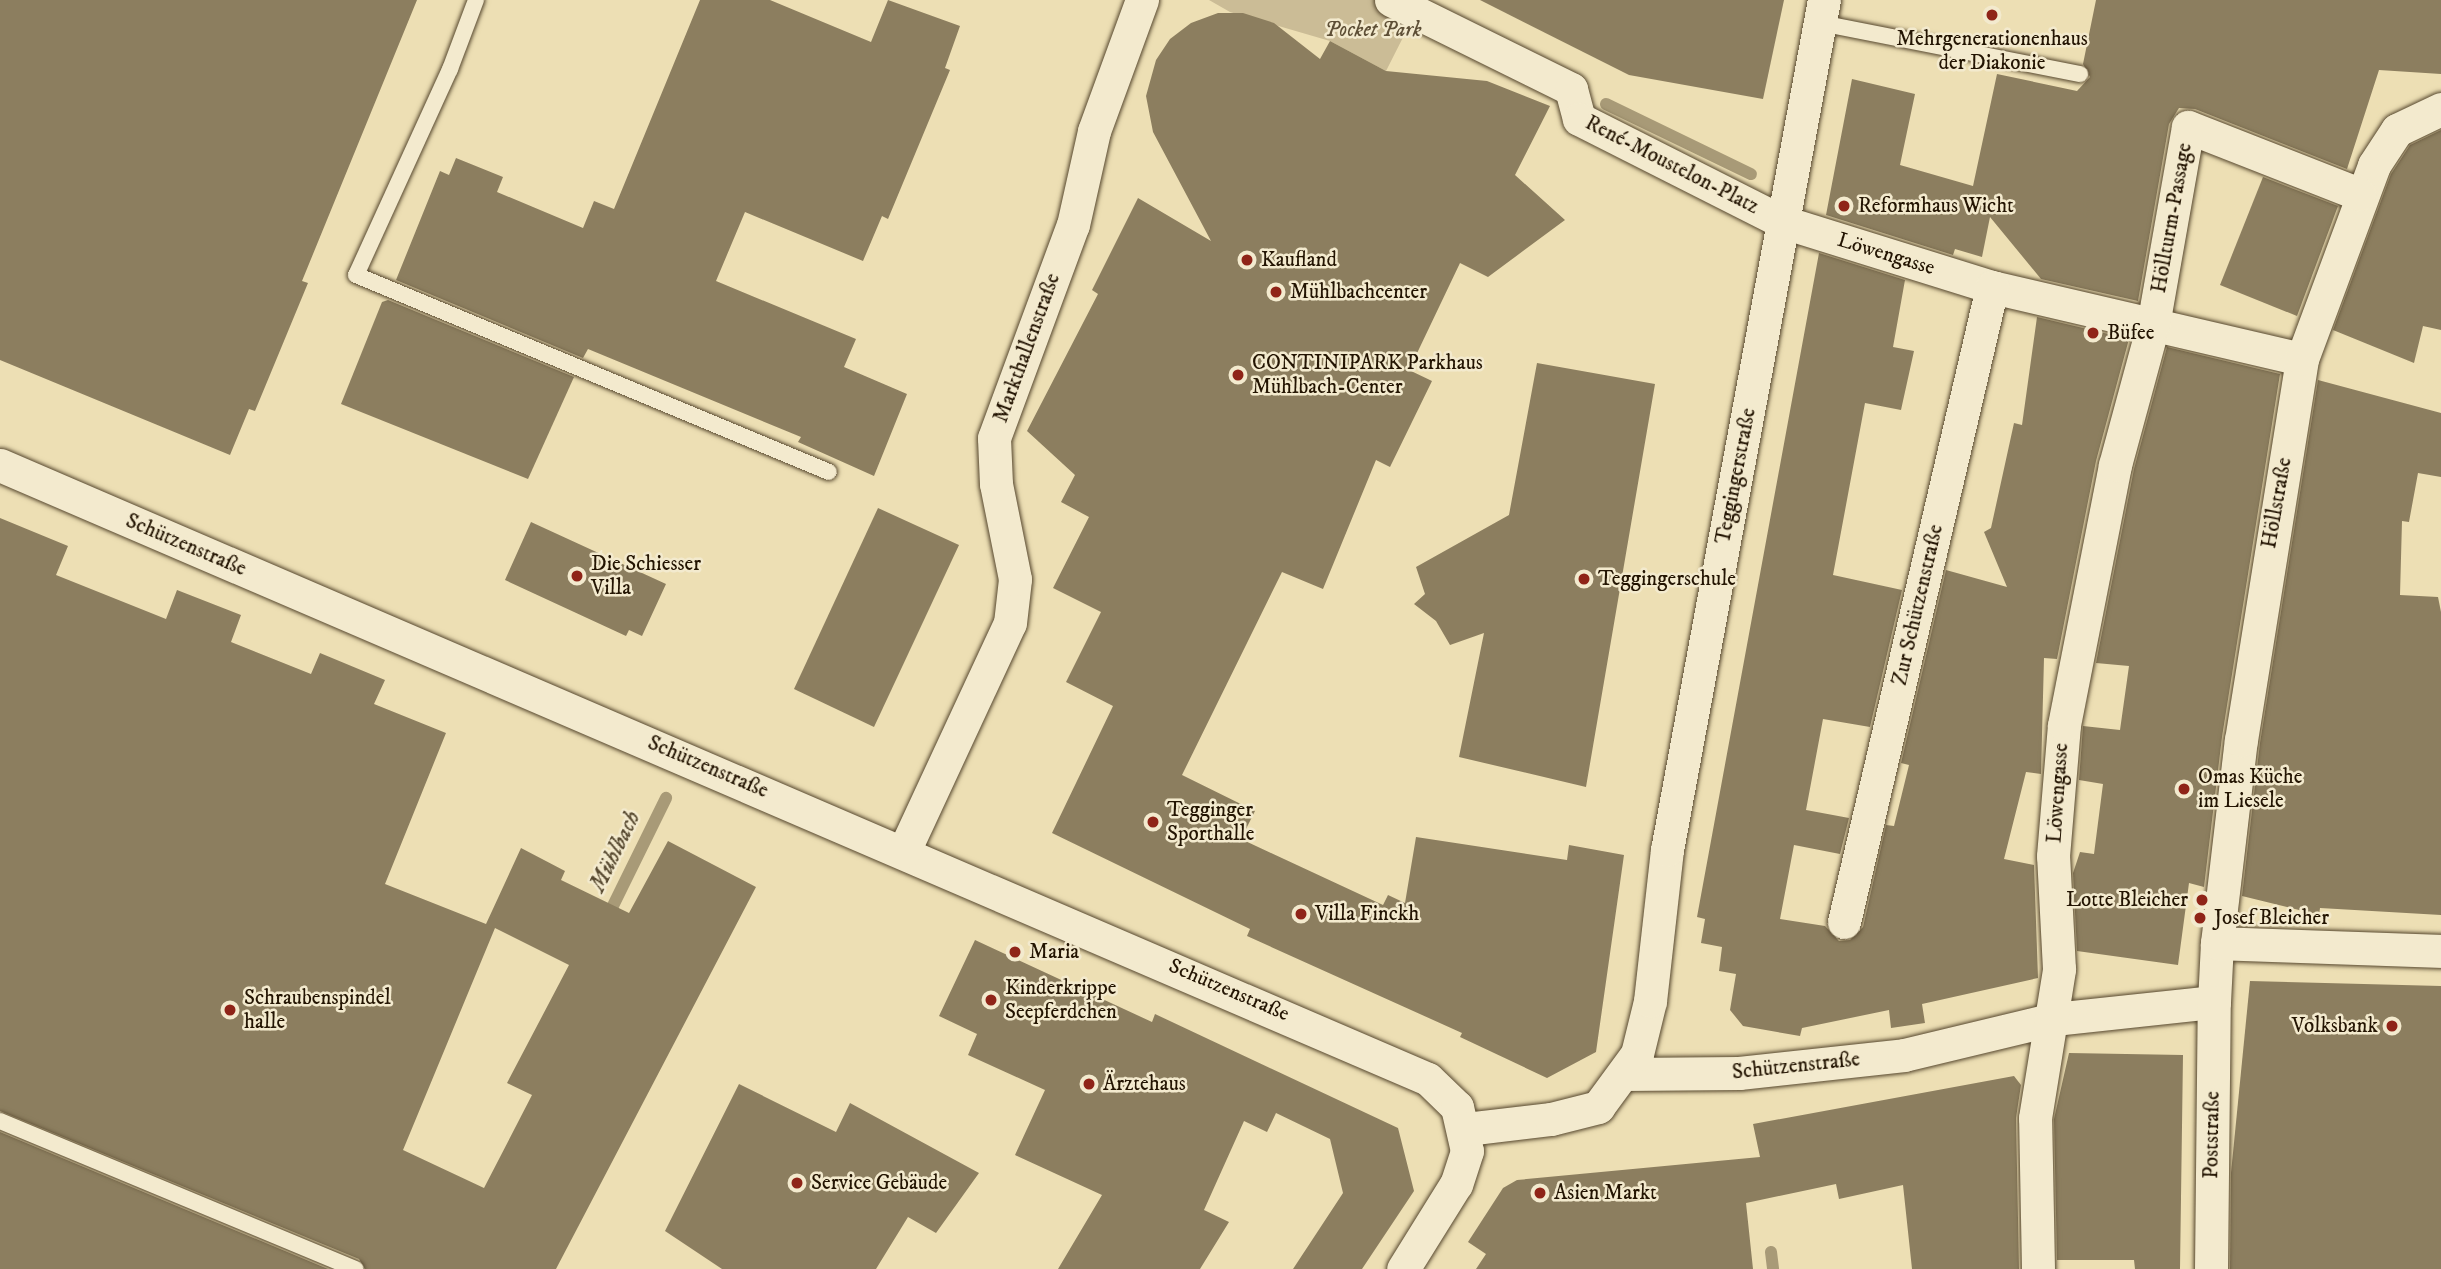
<!DOCTYPE html>
<html>
<head>
<meta charset="utf-8">
<style>
  body { margin:0 }
  #map { position:relative; width:2441px; height:1269px; overflow:hidden; background:#eddfb4; font-family:"IM FELL DW Pica",serif }
  div>[style] { position:absolute }
  .green>* { inset:0; background:#cbbc96 }
  .stream>* { height:12px; margin:-6px; padding:0 6px; transform-origin:6px; border-radius:6px; background:#a89a77 }
  .building>* { inset:0; background:#8c7e5f }
  .roads { filter:drop-shadow(0 0 2px #56472e) drop-shadow(0 0 2px #56472e) }
  .lane>* { height:16px; margin:-8px; padding:0 8px; transform-origin:8px; border-radius:8px; background:#f3eace }
  .street>* { height:33px; margin:-16.5px; padding:0 16.5px; transform-origin:16.5px; border-radius:16.5px; background:#f3eace }
  .dots>* { width:19px; height:19px; translate:-50% -50%; box-sizing:border-box; border:4px solid #f3eace; border-radius:50% }
  span { translate:-50% -50%; white-space:nowrap; text-align:center; line-height:1.15; -webkit-text-stroke:5px #f3eace; paint-order:stroke }
  .park-label { font-size:21px; color:#5e4f36; font-style:italic }
  .poi-label { font-size:21px; color:#231402 }
  .left { translate:0 -50%; text-align:left }
  .right { translate:-100% -50%; text-align:right }
  .street-label { font-size:21px; color:#231402 }
  .water-label { font-size:23px; color:#584a31; font-style:italic }
</style>
</head>
<body>
<div id="map">
  <div class="green">
    <div style="clip-path:polygon(1209px 0,1422px 0,1386px 71px,1330px 41px,1230px 12px)"></div>
  </div>
  <div class="stream">
    <div style="left:1606px;top:104px;width:161px;rotate:25.8deg"></div>
    <div style="left:607px;top:918px;width:134px;rotate:-63.8deg"></div>
    <div style="left:1771px;top:1252px;width:17px;rotate:83deg"></div>
  </div>
  <div class="building">
    <div style="clip-path:polygon(0 0,417px 0,302px 281px,308px 283px,255px 411px,249px 409px,230px 455px,0 360px)"></div>
    <div style="clip-path:polygon(700px 0,770px 0,871px 42px,888px 0,960px 26px,945px 68px,950px 70px,888px 219px,882px 216px,863px 261px,745px 212px,716px 281px,856px 339px,844px 367px,907px 394px,874px 476px,798px 442px,801px 437px,588px 349px,583px 358px,396px 280px,440px 171px,449px 175px,456px 158px,503px 177px,497px 192px,583px 228px,594px 201px,614px 209px)"></div>
    <div style="clip-path:polygon(1480px 0,1784px 0,1763px 99px,1629px 75px)"></div>
    <div style="clip-path:polygon(2096px 0,2441px 0,2441px 74px,2379px 70px,2347px 169px,2195px 109px,2179px 108px,2169px 124px,2138px 301px,2041px 279px,1990px 217px,1982px 257px,1955px 249px,1953px 255px,1826px 215px,1852px 79px,1915px 94px,1900px 165px,1973px 186px,1997px 74px,2077px 91px,2090px 77px,2083px 64px)"></div>
    <div style="clip-path:polygon(1218px 13px,1243px 13px,1274px 23px,1320px 59px,1330px 41px,1386px 71px,1487px 81px,1550px 106px,1515px 175px,1565px 220px,1488px 277px,1460px 263px,1409px 370px,1432px 381px,1390px 467px,1376px 460px,1323px 589px,1282px 572px,1182px 775px,1255px 811px,1241px 839px,1383px 905px,1388px 895px,1405px 903px,1416px 837px,1567px 860px,1569px 845px,1624px 855px,1596px 1052px,1547px 1078px,1460px 1037px,1462px 1033px,1247px 936px,1250px 929px,1052px 833px,1113px 706px,1066px 682px,1101px 612px,1053px 588px,1089px 517px,1061px 502px,1075px 475px,1027px 431px,1098px 294px,1092px 290px,1138px 198px,1211px 241px,1153px 132px,1146px 96px,1156px 60px,1170px 39px,1191px 23px)"></div>
    <div style="clip-path:polygon(2441px 130px,2441px 330px,2423px 326px,2414px 363px,2333px 330px,2391px 174px,2410px 145px)"></div>
    <div style="clip-path:polygon(2263px 177px,2338px 206px,2297px 316px,2220px 285px)"></div>
    <div style="clip-path:polygon(1819px 253px,1905px 280px,1893px 347px,1914px 351px,1901px 410px,1865px 403px,1833px 575px,1902px 590px,1870px 727px,1823px 719px,1806px 810px,1849px 818px,1840px 854px,1794px 845px,1780px 919px,1825px 926px,1839px 941px,1850px 940px,1863px 927px,1886px 825px,1894px 826px,1909px 765px,1901px 763px,1946px 570px,2007px 587px,1984px 532px,1991px 528px,2014px 423px,2022px 425px,2037px 317px,2129px 339px,2096px 461px,2057px 659px,2044px 658px,2041px 774px,2026px 772px,2004px 859px,2034px 865px,2038px 978px,1922px 1004px,1925px 1023px,1891px 1028px,1889px 1010px,1802px 1028px,1800px 1036px,1743px 1026px,1730px 1010px,1736px 974px,1719px 971px,1722px 947px,1701px 943px,1705px 919px,1697px 917px)"></div>
    <div style="clip-path:polygon(388px 300px,574px 377px,528px 479px,341px 404px,382px 302px)"></div>
    <div style="clip-path:polygon(2167px 347px,2280px 374px,2222px 737px,2204px 887px,2189px 883px,2178px 965px,2077px 951px,2073px 873px,2080px 852px,2094px 854px,2103px 784px,2079px 780px,2083px 726px,2120px 730px,2129px 666px,2096px 663px,2134px 469px)"></div>
    <div style="clip-path:polygon(1537px 363px,1655px 384px,1586px 787px,1459px 757px,1484px 633px,1450px 645px,1436px 621px,1414px 604px,1425px 594px,1416px 567px,1509px 515px)"></div>
    <div style="clip-path:polygon(2318px 380px,2441px 413px,2441px 477px,2418px 473px,2409px 522px,2402px 521px,2400px 595px,2438px 597px,2441px 612px,2441px 915px,2320px 908px,2319px 915px,2242px 896px,2260px 743px)"></div>
    <div style="clip-path:polygon(878px 508px,959px 545px,874px 727px,794px 689px)"></div>
    <div style="clip-path:polygon(evenodd,0 518px,68px 546px,56px 575px,166px 619px,177px 590px,241px 615px,231px 642px,311px 674px,320px 653px,385px 680px,374px 704px,446px 733px,385px 884px,486px 924px,521px 848px,565px 871px,561px 880px,629px 913px,668px 841px,756px 887px,556px 1269px,365px 1269px,359px 1259px,0 1111px,0 518px,495px 928px,569px 965px,507px 1083px,532px 1095px,484px 1188px,403px 1150px,495px 928px)"></div>
    <div style="clip-path:polygon(531px 522px,666px 584px,642px 636px,629px 630px,626px 636px,505px 580px)"></div>
    <div style="clip-path:polygon(975px 940px,1152px 1022px,1155px 1014px,1398px 1128px,1414px 1191px,1362px 1269px,1293px 1269px,1343px 1193px,1330px 1139px,1276px 1113px,1267px 1132px,1244px 1121px,1204px 1210px,1229px 1222px,1200px 1269px,1058px 1269px,1102px 1195px,1015px 1155px,1045px 1090px,968px 1055px,977px 1034px,939px 1016px)"></div>
    <div style="clip-path:polygon(2250px 981px,2441px 986px,2441px 1269px,2230px 1269px,2231px 1173px)"></div>
    <div style="clip-path:polygon(2069px 1053px,2183px 1055px,2180px 1269px,2135px 1269px,2134px 1260px,2057px 1260px,2054px 1119px)"></div>
    <div style="clip-path:polygon(2014px 1076px,2021px 1085px,2016px 1118px,2019px 1269px,1912px 1269px,1903px 1185px,1839px 1199px,1836px 1184px,1746px 1203px,1753px 1269px,1476px 1269px,1486px 1254px,1468px 1242px,1503px 1188px,1517px 1180px,1760px 1157px,1753px 1124px)"></div>
    <div style="clip-path:polygon(739px 1084px,836px 1132px,850px 1103px,979px 1173px,936px 1233px,908px 1217px,876px 1269px,722px 1269px,665px 1231px)"></div>
    <div style="clip-path:polygon(0 1132px,328px 1269px,0 1269px)"></div>
  </div>
  <div class="roads">
    <div class="lane">
      <div style="left:476px;top:0;width:74px;rotate:110.6deg"></div>
      <div style="left:450px;top:69px;width:226px;rotate:114.5deg"></div>
      <div style="left:356px;top:275px;width:512px;rotate:22.61deg"></div>
      <div style="left:1820px;top:23px;width:265px;rotate:11.1deg"></div>
      <div style="left:0;top:1121px;width:385px;rotate:22.6deg"></div>
    </div>
    <div class="street">
      <div style="left:1391px;top:0;width:201px;rotate:26.3deg"></div>
      <div style="left:1571px;top:89px;width:31px;rotate:75deg"></div>
      <div style="left:1579px;top:119px;width:229px;rotate:26.8deg"></div>
      <div style="left:1783px;top:222px;width:219px;rotate:17.3deg"></div>
      <div style="left:1992px;top:287px;width:318px;rotate:13.1deg"></div>
      <div style="left:0;top:465px;width:1554px;rotate:23.27deg"></div>
      <div style="left:1428px;top:1079px;width:40px;rotate:44deg"></div>
      <div style="left:1457px;top:1107px;width:45px;rotate:77.2deg"></div>
      <div style="left:1467px;top:1151px;width:35px;rotate:108deg"></div>
      <div style="left:1456px;top:1184px;width:100px;rotate:121.9deg"></div>
      <div style="left:904px;top:851px;width:251px;rotate:-65.1deg"></div>
      <div style="left:1010px;top:623px;width:44px;rotate:-83.5deg"></div>
      <div style="left:1015px;top:579px;width:97px;rotate:-101.3deg"></div>
      <div style="left:996px;top:484px;width:46px;rotate:-92.5deg"></div>
      <div style="left:994px;top:438px;width:227px;rotate:-69.7deg"></div>
      <div style="left:1073px;top:225px;width:96px;rotate:-77.4deg"></div>
      <div style="left:1094px;top:131px;width:140px;rotate:-69.9deg"></div>
      <div style="left:1844px;top:922px;width:652px;rotate:-76.88deg"></div>
      <div style="left:2217px;top:943px;width:204px;rotate:-83.3deg"></div>
      <div style="left:2241px;top:740px;width:386px;rotate:-80.9deg"></div>
      <div style="left:2302px;top:359px;width:207px;rotate:-69.6deg"></div>
      <div style="left:2374px;top:165px;width:42px;rotate:-56.7deg"></div>
      <div style="left:2397px;top:130px;width:49px;rotate:-25.5deg"></div>
      <div style="left:1624px;top:1074px;width:115px;rotate:-0.5deg"></div>
      <div style="left:1739px;top:1073px;width:166px;rotate:-6.2deg"></div>
      <div style="left:1904px;top:1055px;width:154px;rotate:-13.5deg"></div>
      <div style="left:2054px;top:1019px;width:161px;rotate:-6.1deg"></div>
      <div style="left:2214px;top:1002px;width:59px;rotate:-87.1deg"></div>
      <div style="left:2217px;top:943px;width:224px;rotate:2deg"></div>
      <div style="left:1466px;top:1129px;width:86px;rotate:-6.7deg"></div>
      <div style="left:1551px;top:1119px;width:49px;rotate:-14.3deg"></div>
      <div style="left:1598px;top:1107px;width:66px;rotate:-53.7deg"></div>
      <div style="left:1637px;top:1054px;width:55px;rotate:-76.2deg"></div>
      <div style="left:1650px;top:1001px;width:152px;rotate:-83.6deg"></div>
      <div style="left:1667px;top:850px;width:864px;rotate:-79.54deg"></div>
      <div style="left:2038px;top:1269px;width:151px;rotate:-91.1deg"></div>
      <div style="left:2035px;top:1118px;width:151px;rotate:-80.8deg"></div>
      <div style="left:2059px;top:969px;width:113px;rotate:-93deg"></div>
      <div style="left:2053px;top:856px;width:131px;rotate:-85.2deg"></div>
      <div style="left:2064px;top:725px;width:265px;rotate:-78.9deg"></div>
      <div style="left:2115px;top:465px;width:145px;rotate:-74.8deg"></div>
      <div style="left:2153px;top:325px;width:201px;rotate:-80deg"></div>
      <div style="left:2188px;top:127px;width:184px;rotate:21.4deg"></div>
      <div style="left:2211px;top:1269px;width:267px;rotate:-89.4deg"></div>
    </div>
  </div>
  <div class="dots">
    <div style="left:1992px;top:15px;background:#8f2418"></div>
    <div style="left:1844px;top:206px;background:#8f2418"></div>
    <div style="left:1247px;top:260px;background:#8f2418"></div>
    <div style="left:1276px;top:292px;background:#8f2418"></div>
    <div style="left:2093px;top:333px;background:#8f2418"></div>
    <div style="left:1238px;top:375px;background:#8f2418"></div>
    <div style="left:577px;top:576px;background:#8f2418"></div>
    <div style="left:1584px;top:579px;background:#8f2418"></div>
    <div style="left:2184px;top:789px;background:#8f2418"></div>
    <div style="left:1153px;top:822px;background:#8f2418"></div>
    <div style="left:2202px;top:900px;background:#8f2418"></div>
    <div style="left:1301px;top:914px;background:#8f2418"></div>
    <div style="left:2200px;top:918px;background:#8f2418"></div>
    <div style="left:1015px;top:952px;background:#8f2418"></div>
    <div style="left:991px;top:1000px;background:#8f2418"></div>
    <div style="left:230px;top:1010px;background:#8f2418"></div>
    <div style="left:2392px;top:1026px;background:#8f2418"></div>
    <div style="left:1089px;top:1084px;background:#8f2418"></div>
    <div style="left:797px;top:1183px;background:#8f2418"></div>
    <div style="left:1540px;top:1193px;background:#8f2418"></div>
  </div>
  <div class="park-label">
    <span style="left:1373px;top:30px">Pocket Park</span>
  </div>
  <div class="poi-label">
    <span style="left:1992px;top:51px">Mehrgenerationenhaus<br>der Diakonie</span>
    <span class="left" style="left:1858px;top:206px">Reformhaus Wicht</span>
    <span class="left" style="left:1261px;top:260px">Kaufland</span>
    <span class="left" style="left:1290px;top:292px">Mühlbachcenter</span>
    <span class="left" style="left:2107px;top:333px">Büfee</span>
    <span class="left" style="left:1252px;top:375px">CONTINIPARK Parkhaus<br>Mühlbach-Center</span>
    <span class="left" style="left:591px;top:576px">Die Schiesser<br>Villa</span>
    <span class="left" style="left:1598px;top:579px">Teggingerschule</span>
    <span class="left" style="left:2198px;top:789px">Omas Küche<br>im Liesele</span>
    <span class="left" style="left:1167px;top:822px">Tegginger<br>Sporthalle</span>
    <span class="right" style="left:2188px;top:900px">Lotte Bleicher</span>
    <span class="left" style="left:1315px;top:914px">Villa Finckh</span>
    <span class="left" style="left:2214px;top:918px">Josef Bleicher</span>
    <span class="left" style="left:1029px;top:952px">Maria</span>
    <span class="left" style="left:1005px;top:1000px">Kinderkrippe<br>Seepferdchen</span>
    <span class="left" style="left:244px;top:1010px">Schraubenspindel<br>halle</span>
    <span class="right" style="left:2378px;top:1026px">Volksbank</span>
    <span class="left" style="left:1103px;top:1084px">Ärztehaus</span>
    <span class="left" style="left:811px;top:1183px">Service Gebäude</span>
    <span class="left" style="left:1554px;top:1193px">Asien Markt</span>
  </div>
  <div class="street-label">
    <span style="left:1672px;top:165px;rotate:27deg">René-Moustelon-Platz</span>
    <span style="left:2172px;top:218px;rotate:-80deg">Höllturm-Passage</span>
    <span style="left:1886px;top:254px;rotate:17deg">Löwengasse</span>
    <span style="left:1027px;top:348px;rotate:-70deg">Markthallenstraße</span>
    <span style="left:1736px;top:476px;rotate:-79deg">Teggingerstraße</span>
    <span style="left:2277px;top:503px;rotate:-80deg">Höllstraße</span>
    <span style="left:186px;top:545px;rotate:23deg">Schützenstraße</span>
    <span style="left:1918px;top:605px;rotate:-77deg">Zur Schützenstraße</span>
    <span style="left:708px;top:767px;rotate:23deg">Schützenstraße</span>
    <span style="left:2058px;top:793px;rotate:-86deg">Löwengasse</span>
    <span style="left:1229px;top:990px;rotate:23deg">Schützenstraße</span>
    <span style="left:1796px;top:1066px;rotate:-6deg">Schützenstraße</span>
    <span style="left:2212px;top:1135px;rotate:-89deg">Poststraße</span>
  </div>
  <div class="water-label">
    <span style="left:616px;top:852px;rotate:-64deg">Mühlbach</span>
  </div>
</div>
</body>
</html>
